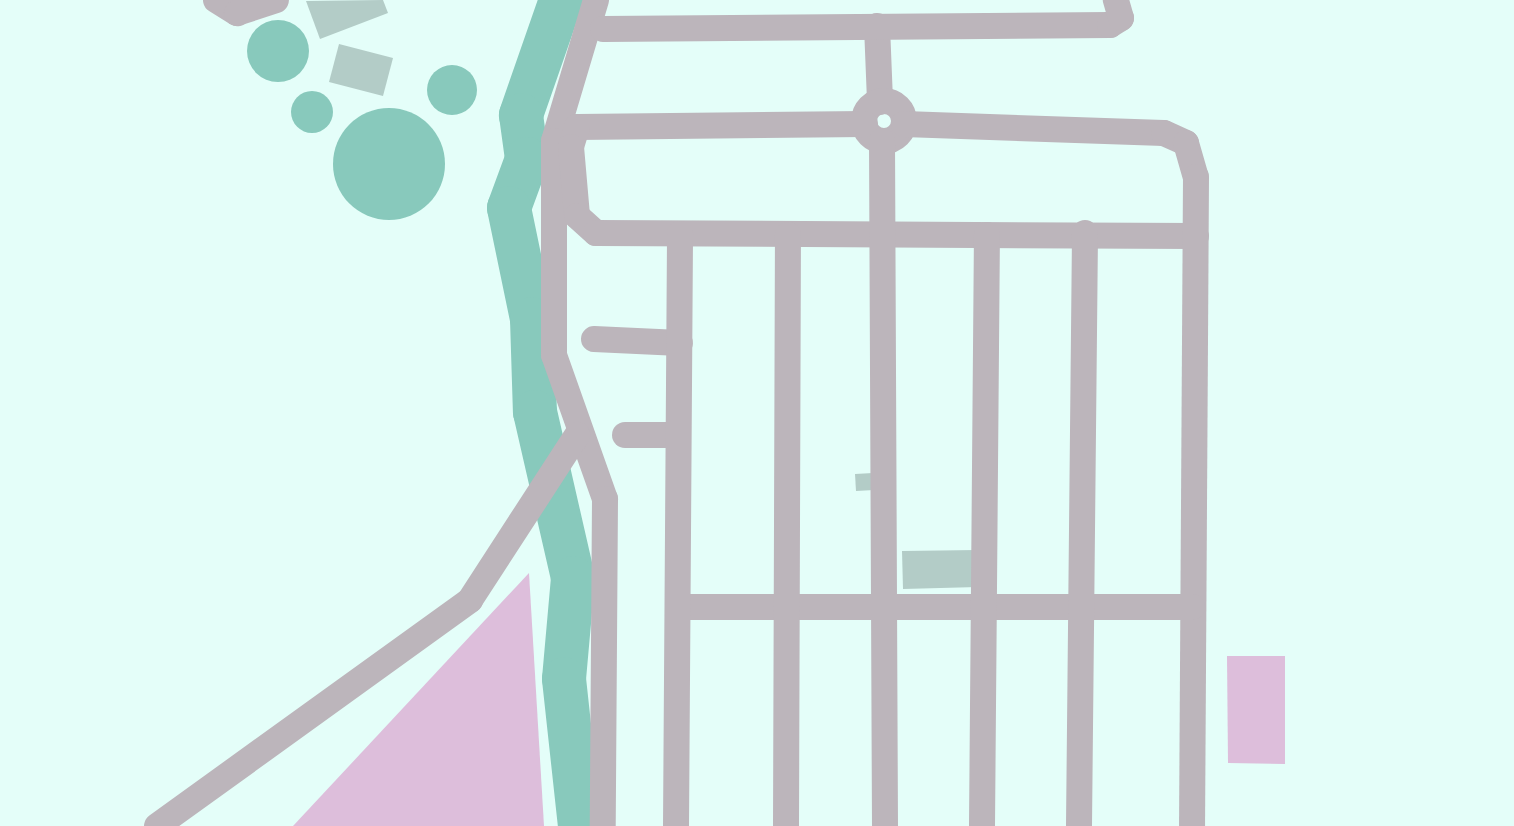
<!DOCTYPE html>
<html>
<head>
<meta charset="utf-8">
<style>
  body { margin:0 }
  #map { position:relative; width:1514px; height:826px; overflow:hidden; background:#e4fef9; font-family:Manrope,sans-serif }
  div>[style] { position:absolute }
  .green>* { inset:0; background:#ddbedb }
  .water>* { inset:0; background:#88c9bc }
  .round { border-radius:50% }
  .river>* { height:44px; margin:-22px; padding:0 22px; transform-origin:22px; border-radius:22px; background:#88c9bc }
  .building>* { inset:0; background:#b3ccc7 }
  .minor>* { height:26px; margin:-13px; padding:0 13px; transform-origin:13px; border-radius:13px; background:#bcb5bb }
  .minor>.ring { margin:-13px; padding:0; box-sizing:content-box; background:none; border:26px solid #bcb5bb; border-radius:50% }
  span { translate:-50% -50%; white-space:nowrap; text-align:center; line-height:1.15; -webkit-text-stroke:8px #fff; paint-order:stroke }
</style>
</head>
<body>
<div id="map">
  <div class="green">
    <div style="clip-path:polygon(529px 573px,544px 826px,293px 826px)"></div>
    <div style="clip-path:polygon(1227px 656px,1285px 656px,1285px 764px,1228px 763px)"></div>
  </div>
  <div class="water">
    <div class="round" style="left:247px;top:20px;width:62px;height:62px"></div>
    <div class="round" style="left:427px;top:65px;width:50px;height:50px"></div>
    <div class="round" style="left:291px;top:91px;width:42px;height:42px"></div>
    <div class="round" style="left:333px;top:108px;width:112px;height:112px"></div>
  </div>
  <div class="river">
    <div style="left:561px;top:0;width:122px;rotate:109.2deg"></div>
    <div style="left:521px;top:115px;width:44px;rotate:82.2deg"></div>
    <div style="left:527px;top:159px;width:52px;rotate:110.2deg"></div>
    <div style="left:509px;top:208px;width:113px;rotate:78.3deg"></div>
    <div style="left:532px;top:319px;width:93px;rotate:88.2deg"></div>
    <div style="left:535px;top:412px;width:170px;rotate:77.1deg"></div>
    <div style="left:573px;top:578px;width:101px;rotate:95.1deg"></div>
    <div style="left:564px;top:679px;width:148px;rotate:83.8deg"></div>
  </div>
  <div class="building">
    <div style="clip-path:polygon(383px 0,388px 13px,320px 39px,306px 1px)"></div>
    <div style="clip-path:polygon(339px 44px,393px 58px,383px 96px,329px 82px)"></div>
    <div style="clip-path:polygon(873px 473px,874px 490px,856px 491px,855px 474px)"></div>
    <div style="clip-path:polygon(977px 550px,978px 587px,903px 589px,902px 551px)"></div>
  </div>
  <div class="minor">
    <div style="left:216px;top:0;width:25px;rotate:32deg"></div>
    <div style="left:237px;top:13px;width:41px;rotate:-18.4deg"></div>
    <div style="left:596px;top:0;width:147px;rotate:106.6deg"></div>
    <div style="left:554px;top:141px;width:214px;rotate:90deg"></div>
    <div style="left:554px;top:355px;width:153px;rotate:70.5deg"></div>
    <div style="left:605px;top:499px;width:327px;rotate:90.4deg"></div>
    <div style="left:877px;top:26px;width:76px;rotate:87.7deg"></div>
    <div style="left:603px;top:29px;width:507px;rotate:-0.45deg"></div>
    <div style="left:1110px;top:25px;width:13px;rotate:-32deg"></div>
    <div style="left:1121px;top:18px;width:19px;rotate:-106deg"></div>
    <div class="ring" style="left:864px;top:101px;width:14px;height:14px"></div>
    <div style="left:865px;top:124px;width:288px;rotate:179.4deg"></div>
    <div style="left:577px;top:127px;width:21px;rotate:107deg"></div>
    <div style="left:571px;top:147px;width:69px;rotate:85deg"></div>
    <div style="left:577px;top:216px;width:25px;rotate:42deg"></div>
    <div style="left:596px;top:233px;width:600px;rotate:0.29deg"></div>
    <div style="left:904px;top:124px;width:260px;rotate:2deg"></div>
    <div style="left:1164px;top:133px;width:24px;rotate:24deg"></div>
    <div style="left:1186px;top:143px;width:35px;rotate:74deg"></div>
    <div style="left:1196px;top:177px;width:649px;rotate:90.35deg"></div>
    <div style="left:882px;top:141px;width:685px;rotate:89.75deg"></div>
    <div style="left:594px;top:339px;width:86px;rotate:2.7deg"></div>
    <div style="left:625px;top:435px;width:52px"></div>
    <div style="left:680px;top:607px;width:512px"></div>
    <div style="left:157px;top:826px;width:386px;rotate:-35.8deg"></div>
    <div style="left:470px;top:600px;width:197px;rotate:-57deg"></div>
    <div style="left:676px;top:826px;width:592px;rotate:-89.61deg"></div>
    <div style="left:786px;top:826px;width:591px;rotate:-89.81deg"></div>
    <div style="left:982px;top:826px;width:591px;rotate:-89.52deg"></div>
    <div style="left:1079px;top:826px;width:593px;rotate:-89.42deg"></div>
  </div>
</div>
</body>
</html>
